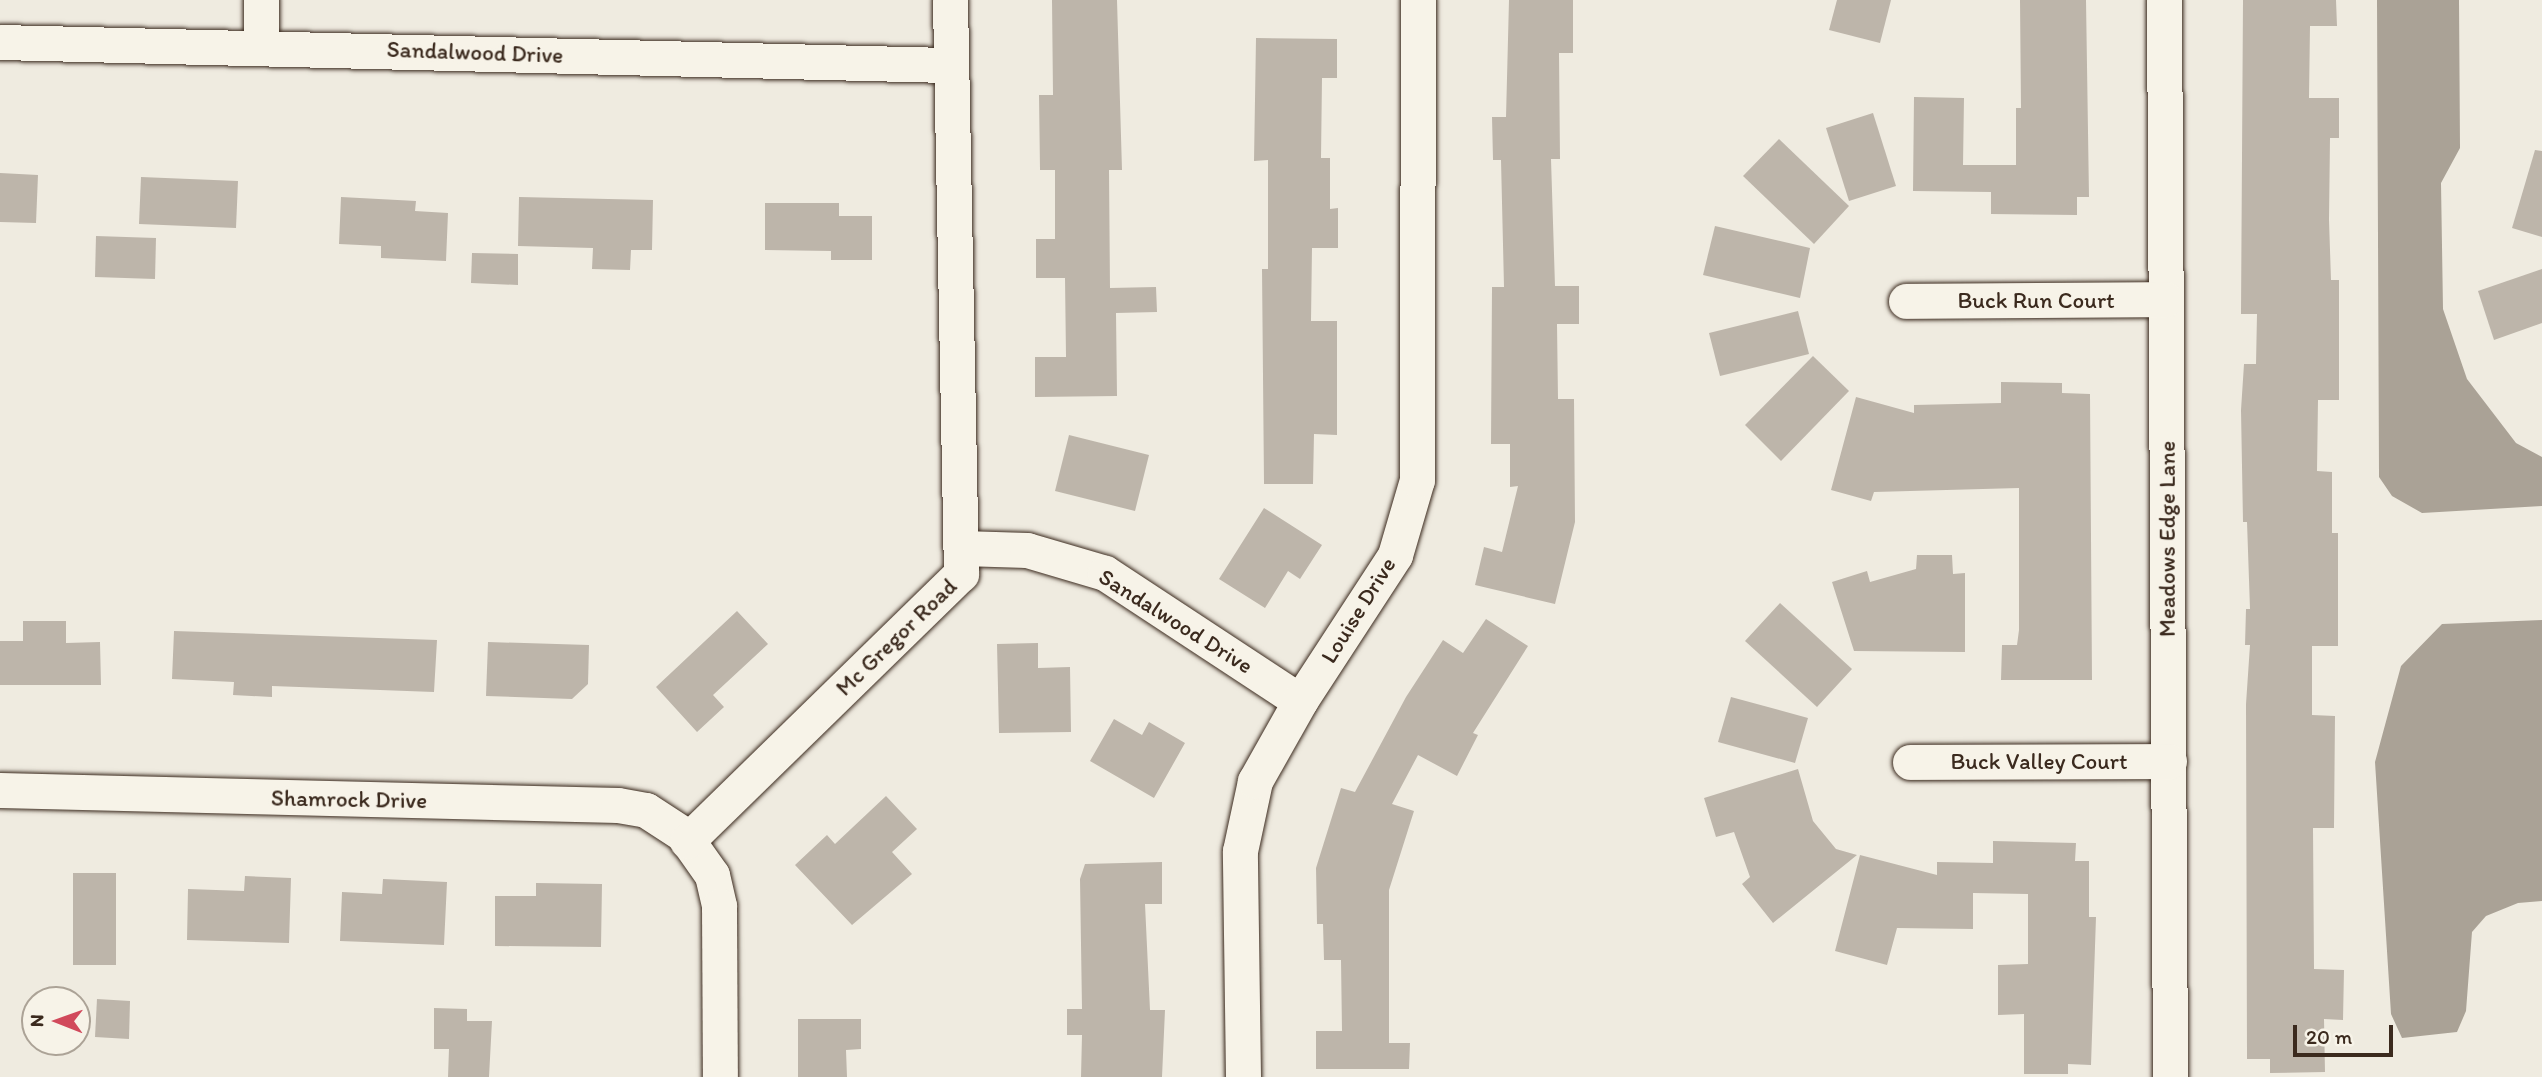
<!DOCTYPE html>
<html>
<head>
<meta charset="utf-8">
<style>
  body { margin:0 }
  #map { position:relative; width:2542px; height:1077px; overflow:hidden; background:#efebe0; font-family:Itim,sans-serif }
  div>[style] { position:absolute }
  .water>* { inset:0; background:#aaa296 }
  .building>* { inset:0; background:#bdb5aa }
  .roads { filter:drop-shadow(0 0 2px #3b2a1e) drop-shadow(0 0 2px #3b2a1e) }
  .minor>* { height:35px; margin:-17.5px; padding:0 17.5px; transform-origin:17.5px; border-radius:17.5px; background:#f7f3e8 }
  span { translate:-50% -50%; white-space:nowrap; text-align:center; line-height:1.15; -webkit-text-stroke:5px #f7f3e8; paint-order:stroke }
  .street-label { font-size:23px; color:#3b2a1e }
  .north { position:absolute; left:21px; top:986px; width:70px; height:70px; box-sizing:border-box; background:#f7f3e8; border:2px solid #aca397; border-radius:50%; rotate:271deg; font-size:19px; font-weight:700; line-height:28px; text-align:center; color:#3b2a1e }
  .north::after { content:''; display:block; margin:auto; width:24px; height:32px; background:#d1495b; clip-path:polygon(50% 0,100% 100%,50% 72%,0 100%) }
  .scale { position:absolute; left:2293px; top:1025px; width:100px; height:32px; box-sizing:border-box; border:4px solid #3b2a1e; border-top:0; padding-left:9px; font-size:21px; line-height:24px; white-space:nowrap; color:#3b2a1e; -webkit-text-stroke:5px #f7f3e8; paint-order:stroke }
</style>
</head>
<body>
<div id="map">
  <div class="water">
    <div style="clip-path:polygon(2377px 0,2459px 0,2460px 148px,2441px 183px,2443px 309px,2467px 379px,2516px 443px,2542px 457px,2542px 506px,2422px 513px,2392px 496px,2379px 477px)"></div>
    <div style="clip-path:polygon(2542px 620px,2542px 901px,2518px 903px,2486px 916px,2472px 932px,2466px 1011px,2457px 1032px,2402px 1038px,2391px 1014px,2375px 762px,2401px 666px,2442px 624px)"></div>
  </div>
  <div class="building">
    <div style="clip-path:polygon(1052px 0,1117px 0,1122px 170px,1109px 170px,1110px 288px,1156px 287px,1157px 312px,1116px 313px,1117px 396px,1035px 397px,1035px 357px,1066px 357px,1065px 278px,1036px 278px,1036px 239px,1055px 239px,1055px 170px,1040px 170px,1039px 95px,1053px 95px)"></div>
    <div style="clip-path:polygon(1509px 0,1573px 0,1573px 53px,1559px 53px,1560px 159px,1551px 159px,1555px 286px,1579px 286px,1579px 324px,1557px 324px,1558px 399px,1574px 399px,1575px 522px,1555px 604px,1475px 585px,1484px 547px,1502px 552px,1518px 486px,1510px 487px,1510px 444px,1491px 444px,1492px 287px,1504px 287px,1501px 160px,1493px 160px,1492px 117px,1506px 117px)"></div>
    <div style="clip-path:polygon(1837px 0,1891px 0,1880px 43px,1829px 30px)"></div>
    <div style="clip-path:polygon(2020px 0,2086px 0,2089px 197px,2077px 197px,2077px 215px,1991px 214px,1991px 192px,1913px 191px,1914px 97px,1964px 98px,1963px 165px,2016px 165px,2016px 108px,2021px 108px)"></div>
    <div style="clip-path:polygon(2243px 0,2336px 0,2337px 26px,2310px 26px,2309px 98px,2339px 98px,2339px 138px,2330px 138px,2329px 220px,2331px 280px,2339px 280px,2339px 400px,2318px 400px,2317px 471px,2332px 472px,2332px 533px,2338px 533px,2338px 646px,2312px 646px,2312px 715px,2335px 716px,2334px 828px,2313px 828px,2314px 969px,2344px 970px,2343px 1020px,2324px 1019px,2325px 1072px,2270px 1073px,2270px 1059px,2247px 1059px,2246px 704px,2250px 645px,2245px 645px,2246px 609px,2250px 609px,2247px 522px,2243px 522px,2241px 410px,2244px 364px,2256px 364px,2257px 314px,2241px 314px)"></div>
    <div style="clip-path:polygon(1256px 38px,1337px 39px,1337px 78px,1322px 78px,1321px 158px,1330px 158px,1330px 209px,1338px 208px,1338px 248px,1312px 248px,1311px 321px,1337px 321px,1337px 435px,1314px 434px,1313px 484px,1264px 484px,1262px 269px,1268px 269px,1268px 160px,1254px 161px)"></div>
    <div style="clip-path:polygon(1873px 113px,1896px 186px,1849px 201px,1826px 128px)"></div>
    <div style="clip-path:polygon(1779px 139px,1849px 206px,1814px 244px,1743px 176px)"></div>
    <div style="clip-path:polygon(2535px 150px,2542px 151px,2542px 237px,2512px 228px)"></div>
    <div style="clip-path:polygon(0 173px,38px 175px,36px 223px,0 222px)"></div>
    <div style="clip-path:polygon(141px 177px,238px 181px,236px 228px,139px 224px)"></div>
    <div style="clip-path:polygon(341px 197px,416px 201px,415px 211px,448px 213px,446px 261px,381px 258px,381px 246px,339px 244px)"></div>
    <div style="clip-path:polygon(519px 197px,653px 200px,652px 250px,631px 250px,630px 270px,592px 269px,593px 248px,518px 246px)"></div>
    <div style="clip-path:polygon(765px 203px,839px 203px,839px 216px,872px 216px,872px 260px,831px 260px,831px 251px,765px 250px)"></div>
    <div style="clip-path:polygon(1715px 226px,1810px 248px,1800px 298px,1703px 275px)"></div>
    <div style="clip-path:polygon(96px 236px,156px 238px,155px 279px,95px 277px)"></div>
    <div style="clip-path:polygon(472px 253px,518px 254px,518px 285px,471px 283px)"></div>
    <div style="clip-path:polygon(2542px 269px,2542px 323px,2494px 340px,2478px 291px)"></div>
    <div style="clip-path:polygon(1798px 311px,1809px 354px,1720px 376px,1709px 333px)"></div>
    <div style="clip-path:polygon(1813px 356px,1849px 391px,1781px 461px,1745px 425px)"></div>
    <div style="clip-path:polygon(2001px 382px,2062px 383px,2062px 393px,2090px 394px,2092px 680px,2001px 680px,2002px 645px,2017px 645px,2019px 630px,2019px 488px,1874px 492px,1871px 501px,1831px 490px,1856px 397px,1914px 413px,1914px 405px,2001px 403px)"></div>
    <div style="clip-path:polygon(1069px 435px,1149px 455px,1135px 511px,1055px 491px)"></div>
    <div style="clip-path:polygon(1264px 508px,1322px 545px,1300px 579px,1288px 571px,1265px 608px,1219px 579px)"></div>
    <div style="clip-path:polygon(1917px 555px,1952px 555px,1953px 574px,1965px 573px,1965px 652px,1854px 651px,1832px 582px,1867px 571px,1870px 582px,1916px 569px)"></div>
    <div style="clip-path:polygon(1780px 603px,1852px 669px,1817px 707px,1745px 641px)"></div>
    <div style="clip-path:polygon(737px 611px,768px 644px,713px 695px,724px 707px,697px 732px,656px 687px)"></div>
    <div style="clip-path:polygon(1486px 619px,1528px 646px,1473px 733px,1478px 735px,1457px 776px,1418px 755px,1392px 804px,1414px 811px,1389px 890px,1389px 1043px,1410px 1043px,1409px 1069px,1316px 1069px,1316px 1031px,1342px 1031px,1341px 960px,1324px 960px,1323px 924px,1317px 924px,1316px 868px,1341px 788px,1355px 792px,1406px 697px,1443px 640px,1463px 653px)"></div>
    <div style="clip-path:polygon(23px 621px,66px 621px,66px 643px,100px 642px,101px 685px,0 685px,0 641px,23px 641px)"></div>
    <div style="clip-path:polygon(174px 631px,437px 640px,434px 692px,272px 686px,272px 697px,233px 695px,234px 682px,172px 679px)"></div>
    <div style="clip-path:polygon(488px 642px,589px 645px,588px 684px,572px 699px,486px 696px)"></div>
    <div style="clip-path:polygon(1038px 643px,1038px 668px,1070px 667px,1071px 732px,999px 733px,997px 644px)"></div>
    <div style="clip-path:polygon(1731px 697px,1808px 718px,1795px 763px,1718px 742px)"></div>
    <div style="clip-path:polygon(1114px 719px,1142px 735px,1149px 722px,1185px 743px,1154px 798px,1090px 761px)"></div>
    <div style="clip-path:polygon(1798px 769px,1813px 821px,1836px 849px,1857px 855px,1773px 923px,1742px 884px,1750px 877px,1734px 832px,1716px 837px,1704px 798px)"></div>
    <div style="clip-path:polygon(886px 796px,917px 829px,892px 852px,912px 874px,852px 925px,795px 865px,827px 835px,835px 844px)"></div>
    <div style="clip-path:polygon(1993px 841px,2076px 843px,2075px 861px,2089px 861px,2089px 917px,2096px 917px,2091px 1065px,2068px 1064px,2068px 1074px,2024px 1074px,2024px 1014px,1998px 1015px,1998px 965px,2028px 964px,2028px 894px,1973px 893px,1973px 929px,1897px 928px,1887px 965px,1835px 951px,1860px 855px,1937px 875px,1937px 862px,1993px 863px)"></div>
    <div style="clip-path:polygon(1162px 862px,1162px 904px,1145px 904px,1150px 1010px,1165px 1010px,1162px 1077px,1081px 1077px,1082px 1035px,1067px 1035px,1067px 1009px,1082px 1009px,1080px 879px,1085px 864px)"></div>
    <div style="clip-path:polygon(73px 873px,116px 873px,116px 965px,73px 965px)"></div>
    <div style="clip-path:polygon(245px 876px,291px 878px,289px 943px,187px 940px,188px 889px,244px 891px)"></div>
    <div style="clip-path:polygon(383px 879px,447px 882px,444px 945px,340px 941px,342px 892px,382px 894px)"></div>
    <div style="clip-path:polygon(536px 883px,602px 884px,601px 947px,495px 946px,495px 896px,536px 896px)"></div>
    <div style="clip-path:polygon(97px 999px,130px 1001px,129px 1039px,95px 1037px)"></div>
    <div style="clip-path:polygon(434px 1008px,467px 1009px,467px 1021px,492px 1021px,489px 1077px,448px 1077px,449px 1049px,434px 1049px)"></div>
    <div style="clip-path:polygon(798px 1019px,861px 1019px,861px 1049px,846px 1050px,847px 1077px,798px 1077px)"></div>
  </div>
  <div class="roads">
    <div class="minor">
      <div style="left:261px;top:0;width:47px;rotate:90deg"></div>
      <div style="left:2164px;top:0;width:1077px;rotate:89.68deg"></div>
      <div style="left:0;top:42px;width:950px;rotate:1.39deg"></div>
      <div style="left:1906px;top:301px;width:260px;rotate:-0.4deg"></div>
      <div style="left:962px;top:548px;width:65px;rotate:1.8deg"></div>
      <div style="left:1027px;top:550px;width:81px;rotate:16.4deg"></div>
      <div style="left:1105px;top:573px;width:233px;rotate:33.3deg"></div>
      <div style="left:1910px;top:762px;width:259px;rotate:-0.2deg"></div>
      <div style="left:0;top:790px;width:618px;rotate:1.39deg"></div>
      <div style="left:618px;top:805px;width:28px;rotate:10deg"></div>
      <div style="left:646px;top:810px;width:44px;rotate:33deg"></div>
      <div style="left:683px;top:834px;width:50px;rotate:54.7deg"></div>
      <div style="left:712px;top:875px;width:32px;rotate:77deg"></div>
      <div style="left:719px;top:906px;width:171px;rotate:89.7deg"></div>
      <div style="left:687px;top:841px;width:383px;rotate:-44.3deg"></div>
      <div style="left:961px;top:574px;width:574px;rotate:-91.1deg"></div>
      <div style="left:1243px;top:1077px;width:226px;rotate:-90.8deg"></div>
      <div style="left:1240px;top:851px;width:72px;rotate:-77.9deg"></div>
      <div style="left:1255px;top:781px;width:92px;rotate:-60.6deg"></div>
      <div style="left:1300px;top:701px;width:174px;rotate:-56.9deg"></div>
      <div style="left:1395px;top:555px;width:78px;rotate:-73.7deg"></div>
      <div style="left:1417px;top:480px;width:480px;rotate:-89.9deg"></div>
    </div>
  </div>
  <div class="street-label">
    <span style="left:475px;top:52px;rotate:2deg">Sandalwood Drive</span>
    <span style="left:2036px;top:300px">Buck Run Court</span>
    <span style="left:2167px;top:539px;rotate:-90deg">Meadows Edge Lane</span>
    <span style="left:1358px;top:610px;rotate:-58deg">Louise Drive</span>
    <span style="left:1176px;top:621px;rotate:32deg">Sandalwood Drive</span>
    <span style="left:896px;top:637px;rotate:-44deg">Mc Gregor Road</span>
    <span style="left:2039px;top:761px">Buck Valley Court</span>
    <span style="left:349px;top:799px;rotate:1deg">Shamrock Drive</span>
  </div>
  <div class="north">N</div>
  <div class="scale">20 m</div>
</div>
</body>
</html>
